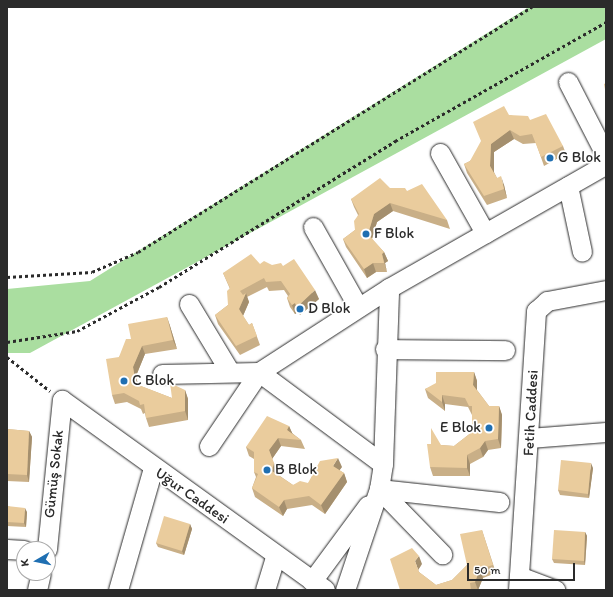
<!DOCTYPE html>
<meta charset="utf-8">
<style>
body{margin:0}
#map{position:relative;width:613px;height:597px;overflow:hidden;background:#fff;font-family:Itim,sans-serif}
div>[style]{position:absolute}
.green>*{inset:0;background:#aadea0}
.path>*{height:2.5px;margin-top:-1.25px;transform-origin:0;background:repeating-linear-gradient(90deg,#2b2b2b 0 3px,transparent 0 6px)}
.roads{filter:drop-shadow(0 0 1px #2b2b2b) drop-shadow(0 0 1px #2b2b2b)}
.minor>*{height:19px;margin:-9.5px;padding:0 9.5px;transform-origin:9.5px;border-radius:9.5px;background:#fff}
.wall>*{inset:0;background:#c9af87}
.shaded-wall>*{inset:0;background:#a48f6e}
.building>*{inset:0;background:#eacc9d}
.dots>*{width:11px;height:11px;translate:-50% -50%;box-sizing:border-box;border:2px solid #fff;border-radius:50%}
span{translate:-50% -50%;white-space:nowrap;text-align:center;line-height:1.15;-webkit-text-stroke:3.5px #fff;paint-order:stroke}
.poi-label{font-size:15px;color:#2b2b2b}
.left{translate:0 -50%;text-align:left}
.right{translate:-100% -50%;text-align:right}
.street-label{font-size:15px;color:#2b2b2b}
.frame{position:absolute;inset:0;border:8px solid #2b2b2b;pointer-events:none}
.north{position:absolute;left:16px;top:541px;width:40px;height:40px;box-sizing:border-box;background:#fff;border:1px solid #aaa;border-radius:50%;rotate:261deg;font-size:11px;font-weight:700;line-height:16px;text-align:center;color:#2b2b2b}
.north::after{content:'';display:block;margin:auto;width:14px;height:18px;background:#1f6fb2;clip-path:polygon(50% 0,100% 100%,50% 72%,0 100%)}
.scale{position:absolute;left:467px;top:563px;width:108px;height:18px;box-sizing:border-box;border:2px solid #2b2b2b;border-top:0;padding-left:5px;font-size:12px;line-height:14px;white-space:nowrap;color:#2b2b2b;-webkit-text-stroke:3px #fff;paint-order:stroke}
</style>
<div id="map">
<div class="green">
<div style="clip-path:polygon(529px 7px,606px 7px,606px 39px,30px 353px,7px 353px,7px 289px,90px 281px)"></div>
</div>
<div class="path">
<div style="left:7px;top:277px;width:85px;rotate:-3.4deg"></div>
<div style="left:92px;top:272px;width:50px;rotate:-23.5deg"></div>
<div style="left:138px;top:252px;width:464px;rotate:-31.9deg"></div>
<div style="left:7px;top:342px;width:71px;rotate:-8.9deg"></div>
<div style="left:77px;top:331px;width:93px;rotate:-28.2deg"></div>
<div style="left:159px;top:287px;width:278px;rotate:-31.7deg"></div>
<div style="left:395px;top:141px;width:242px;rotate:-29.4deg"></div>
<div style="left:7px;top:357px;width:55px;rotate:38.3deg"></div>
</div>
<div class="roads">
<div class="minor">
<div style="left:568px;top:82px;width:83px;rotate:62.8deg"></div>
<div style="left:440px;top:153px;width:92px;rotate:60.6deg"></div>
<div style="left:568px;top:186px;width:67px;rotate:78deg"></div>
<div style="left:313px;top:227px;width:92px;rotate:60.6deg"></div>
<div style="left:189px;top:304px;width:79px;rotate:58.9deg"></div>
<div style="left:385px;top:349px;width:120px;rotate:0.5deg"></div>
<div style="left:162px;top:374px;width:97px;rotate:-1.2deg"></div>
<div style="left:259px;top:372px;width:154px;rotate:36.6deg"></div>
<div style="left:62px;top:400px;width:324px;rotate:35.8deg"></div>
<div style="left:529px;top:438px;width:77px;rotate:-4.5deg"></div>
<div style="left:209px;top:446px;width:89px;rotate:-56deg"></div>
<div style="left:259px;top:372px;width:155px;rotate:-32.9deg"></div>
<div style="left:389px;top:288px;width:250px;rotate:-29.7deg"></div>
<div style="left:379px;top:489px;width:121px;rotate:6.2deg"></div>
<div style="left:379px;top:489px;width:91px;rotate:45.9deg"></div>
<div style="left:7px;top:549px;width:17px;rotate:3deg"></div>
<div style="left:47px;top:549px;width:150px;rotate:-84.3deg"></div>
<div style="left:519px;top:576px;width:39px;rotate:21deg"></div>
<div style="left:312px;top:581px;width:94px;rotate:-53.6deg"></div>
<div style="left:37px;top:590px;width:17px;rotate:-77deg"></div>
<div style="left:118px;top:590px;width:127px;rotate:-74deg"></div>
<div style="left:265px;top:590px;width:37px;rotate:-73deg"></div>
<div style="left:345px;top:590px;width:107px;rotate:-71.4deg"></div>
<div style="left:379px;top:489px;width:25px;rotate:-81deg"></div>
<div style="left:383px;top:464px;width:176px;rotate:-88deg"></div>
<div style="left:518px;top:590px;width:280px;rotate:-86.3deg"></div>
<div style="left:536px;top:311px;width:15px;rotate:-42deg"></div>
<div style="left:547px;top:301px;width:60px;rotate:-10.6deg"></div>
</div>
</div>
<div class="wall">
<div style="clip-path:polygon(509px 115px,530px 120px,563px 146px,566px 154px,544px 166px,536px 143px,523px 144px,514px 139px,494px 152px,494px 172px,497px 178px,504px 185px,507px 198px,487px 205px,467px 173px,464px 164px,470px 161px)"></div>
<div style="clip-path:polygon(390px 188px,407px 191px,447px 220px,450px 229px,393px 211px,377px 222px,372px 239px,384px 252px,388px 261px,385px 263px,387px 272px,376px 272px,367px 278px,346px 247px,343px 239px,355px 230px,358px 215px,354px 207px,351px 199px)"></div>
<div style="clip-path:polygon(260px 264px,283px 266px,319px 299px,300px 315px,298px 312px,295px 314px,290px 307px,287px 298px,288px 296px,284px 290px,269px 291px,267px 287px,247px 297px,249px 302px,243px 316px,249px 325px,252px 323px,260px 345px,240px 355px,218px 324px,215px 315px,228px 305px,230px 289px,223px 273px)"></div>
<div style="clip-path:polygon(167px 317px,170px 326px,177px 349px,145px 354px,136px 376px,138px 385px,172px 398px,185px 390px,188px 399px,188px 420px,149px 427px,146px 418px,145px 413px,143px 414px,141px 409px,127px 402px,115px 404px,112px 395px,119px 357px,131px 339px)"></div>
<div style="clip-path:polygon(474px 372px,477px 381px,477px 390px,489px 406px,499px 406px,502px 415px,501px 448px,488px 450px,483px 457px,470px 464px,470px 476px,433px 476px,430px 467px,441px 445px,454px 446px,472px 432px,472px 415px,468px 407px,445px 404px,445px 411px,428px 398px,425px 389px)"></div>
<div style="clip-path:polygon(289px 426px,292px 433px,301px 440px,305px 449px,281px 446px,272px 459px,277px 471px,277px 474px,293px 485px,308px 483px,342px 467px,339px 470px,344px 473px,347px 482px,325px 514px,312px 505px,287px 509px,283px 516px,255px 497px,252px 488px,256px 477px,254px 472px,254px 459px,249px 456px,246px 447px)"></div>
<div style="clip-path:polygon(7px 429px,29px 431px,32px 437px,29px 482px,7px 481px)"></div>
<div style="clip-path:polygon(593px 468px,589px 498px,560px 495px,558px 490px)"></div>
<div style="clip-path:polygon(7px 506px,27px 512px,26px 527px,7px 526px)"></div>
<div style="clip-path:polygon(190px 524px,192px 529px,184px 555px,158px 547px,156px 543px)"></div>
<div style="clip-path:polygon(482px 530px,496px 573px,483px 578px,478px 590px,400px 590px,422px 564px,418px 570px,419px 572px,436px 585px,452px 580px,467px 565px)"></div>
<div style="clip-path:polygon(585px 532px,587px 536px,585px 565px,554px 563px,552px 559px)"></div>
</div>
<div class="shaded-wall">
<div style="clip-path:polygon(510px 130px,514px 139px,494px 152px,494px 174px,490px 166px,491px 144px)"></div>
<div style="clip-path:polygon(501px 176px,504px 185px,507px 198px,504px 189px)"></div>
<div style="clip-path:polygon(390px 203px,393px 211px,377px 222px,371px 242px,368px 234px,374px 214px)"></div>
<div style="clip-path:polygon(384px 252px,388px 261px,385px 263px,387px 272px,382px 254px)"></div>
<div style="clip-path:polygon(373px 263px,376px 272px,367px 278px,364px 269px)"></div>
<div style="clip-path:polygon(315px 290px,319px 299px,300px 315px,297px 307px)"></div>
<div style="clip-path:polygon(246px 293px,249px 302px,242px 318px,239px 309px)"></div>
<div style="clip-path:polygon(295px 303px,298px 312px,295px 314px,292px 305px)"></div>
<div style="clip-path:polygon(167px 317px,170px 326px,177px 349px,173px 340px)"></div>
<div style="clip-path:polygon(142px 346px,145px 354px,136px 376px,140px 393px,136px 384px,133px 367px)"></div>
<div style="clip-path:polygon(474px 372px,477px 381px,477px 394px,473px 385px)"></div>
<div style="clip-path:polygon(185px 390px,188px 399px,188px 420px,185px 411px)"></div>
<div style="clip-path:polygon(442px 395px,445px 404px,445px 411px,442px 402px)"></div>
<div style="clip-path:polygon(499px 406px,502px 415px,501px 448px,498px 439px)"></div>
<div style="clip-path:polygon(289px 426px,293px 435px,287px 430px)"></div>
<div style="clip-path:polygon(29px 431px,32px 437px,29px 482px,27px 475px)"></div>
<div style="clip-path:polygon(278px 438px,281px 446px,272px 459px,269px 450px)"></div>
<div style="clip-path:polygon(485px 441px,488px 450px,483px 457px,480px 448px)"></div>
<div style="clip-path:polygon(467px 455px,470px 464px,470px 476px,467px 468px)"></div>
<div style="clip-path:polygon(338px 458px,342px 467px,336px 475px,333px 466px)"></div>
<div style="clip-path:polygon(274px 463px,277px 471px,276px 480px,272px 471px)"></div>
<div style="clip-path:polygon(591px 463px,593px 468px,589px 498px,588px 494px)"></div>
<div style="clip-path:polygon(344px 473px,347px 482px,325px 514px,321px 505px)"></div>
<div style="clip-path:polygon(284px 500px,287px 509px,283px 516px,279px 507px)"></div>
<div style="clip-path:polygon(25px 508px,27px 512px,26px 527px,24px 523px)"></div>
<div style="clip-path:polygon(190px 524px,192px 529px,184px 555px,182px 551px)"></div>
<div style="clip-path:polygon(585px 532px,587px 536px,585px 565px,584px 561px)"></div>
<div style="clip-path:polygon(419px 556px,422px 564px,418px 570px,422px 581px,415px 561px)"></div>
<div style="clip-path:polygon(480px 569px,483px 578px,478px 590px,475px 582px)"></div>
</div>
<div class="building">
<div style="clip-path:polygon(606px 83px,606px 95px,604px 84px)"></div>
<div style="clip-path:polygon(504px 106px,509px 115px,528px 116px,530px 120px,546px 114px,563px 146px,541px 157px,532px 134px,520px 136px,510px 130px,491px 144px,490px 166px,497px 178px,501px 176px,504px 189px,484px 196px,464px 164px,470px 161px,481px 141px,473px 122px)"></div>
<div style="clip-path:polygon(380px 178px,390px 188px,405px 188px,407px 191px,422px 184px,447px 220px,390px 203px,374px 214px,368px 234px,384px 252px,382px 254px,384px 263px,373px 263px,364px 269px,343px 239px,355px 230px,354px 221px,359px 214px,351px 199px)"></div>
<div style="clip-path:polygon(251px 254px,260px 264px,264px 261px,272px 265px,281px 263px,283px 266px,294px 259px,315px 290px,297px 307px,295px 303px,292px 305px,287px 298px,290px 294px,281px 281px,266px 282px,264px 278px,240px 291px,243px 295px,246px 293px,239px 309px,249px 325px,252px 323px,257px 336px,236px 346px,215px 315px,228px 305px,227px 291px,230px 288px,223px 273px)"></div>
<div style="clip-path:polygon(167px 317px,173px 340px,142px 346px,133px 367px,136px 384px,172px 398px,170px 383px,185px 390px,185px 411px,146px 418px,144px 404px,140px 405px,139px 401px,124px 393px,112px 395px,106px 359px,119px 357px,126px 339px,131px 339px,128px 324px)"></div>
<div style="clip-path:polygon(436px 372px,474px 372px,473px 385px,489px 406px,499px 406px,498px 439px,485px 441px,480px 448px,467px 455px,467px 468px,430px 467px,427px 444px,431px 444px,431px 428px,441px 445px,454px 446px,472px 432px,472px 406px,469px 406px,465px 398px,442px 395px,442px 402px,425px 389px,436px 383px)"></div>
<div style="clip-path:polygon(267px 416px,289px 426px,287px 430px,301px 440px,278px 438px,269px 450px,274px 463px,272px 471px,293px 485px,300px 481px,308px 483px,320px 461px,338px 458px,333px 466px,344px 473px,321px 505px,309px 496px,284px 500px,279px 507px,252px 488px,258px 474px,254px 472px,254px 452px,246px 447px)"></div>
<div style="clip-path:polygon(7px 429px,29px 431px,27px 475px,7px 474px)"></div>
<div style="clip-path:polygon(561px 460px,591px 463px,588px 494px,558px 490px)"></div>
<div style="clip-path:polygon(7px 506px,25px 508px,24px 523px,7px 522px)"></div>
<div style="clip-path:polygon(164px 516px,190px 524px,182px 551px,156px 543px)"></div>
<div style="clip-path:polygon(482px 530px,493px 565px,480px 569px,475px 582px,470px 583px,471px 590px,400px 590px,390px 559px,412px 548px,419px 556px,415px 561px,419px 572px,436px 585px,452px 580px,467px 565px,460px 534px)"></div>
<div style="clip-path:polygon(554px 530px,585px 532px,584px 561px,552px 559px)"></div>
</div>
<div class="dots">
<div style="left:550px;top:158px;background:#1f6fb2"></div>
<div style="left:366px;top:234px;background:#1f6fb2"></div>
<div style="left:300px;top:309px;background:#1f6fb2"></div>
<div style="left:124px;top:381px;background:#1f6fb2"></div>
<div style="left:489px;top:428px;background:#1f6fb2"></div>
<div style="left:267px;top:470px;background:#1f6fb2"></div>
</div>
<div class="poi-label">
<span class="left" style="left:558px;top:158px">G Blok</span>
<span class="left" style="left:374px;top:234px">F Blok</span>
<span class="left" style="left:308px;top:309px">D Blok</span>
<span class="left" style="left:132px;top:381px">C Blok</span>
<span class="right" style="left:481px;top:428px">E Blok</span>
<span class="left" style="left:275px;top:470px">B Blok</span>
</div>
<div class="street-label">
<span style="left:531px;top:413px;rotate:-87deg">Fetih Caddesi</span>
<span style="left:54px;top:474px;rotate:-84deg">Gümüş Sokak</span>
<span style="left:192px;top:496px;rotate:35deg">Uğur Caddesi</span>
</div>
<div class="frame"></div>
<div class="north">K</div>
<div class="scale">50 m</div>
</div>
